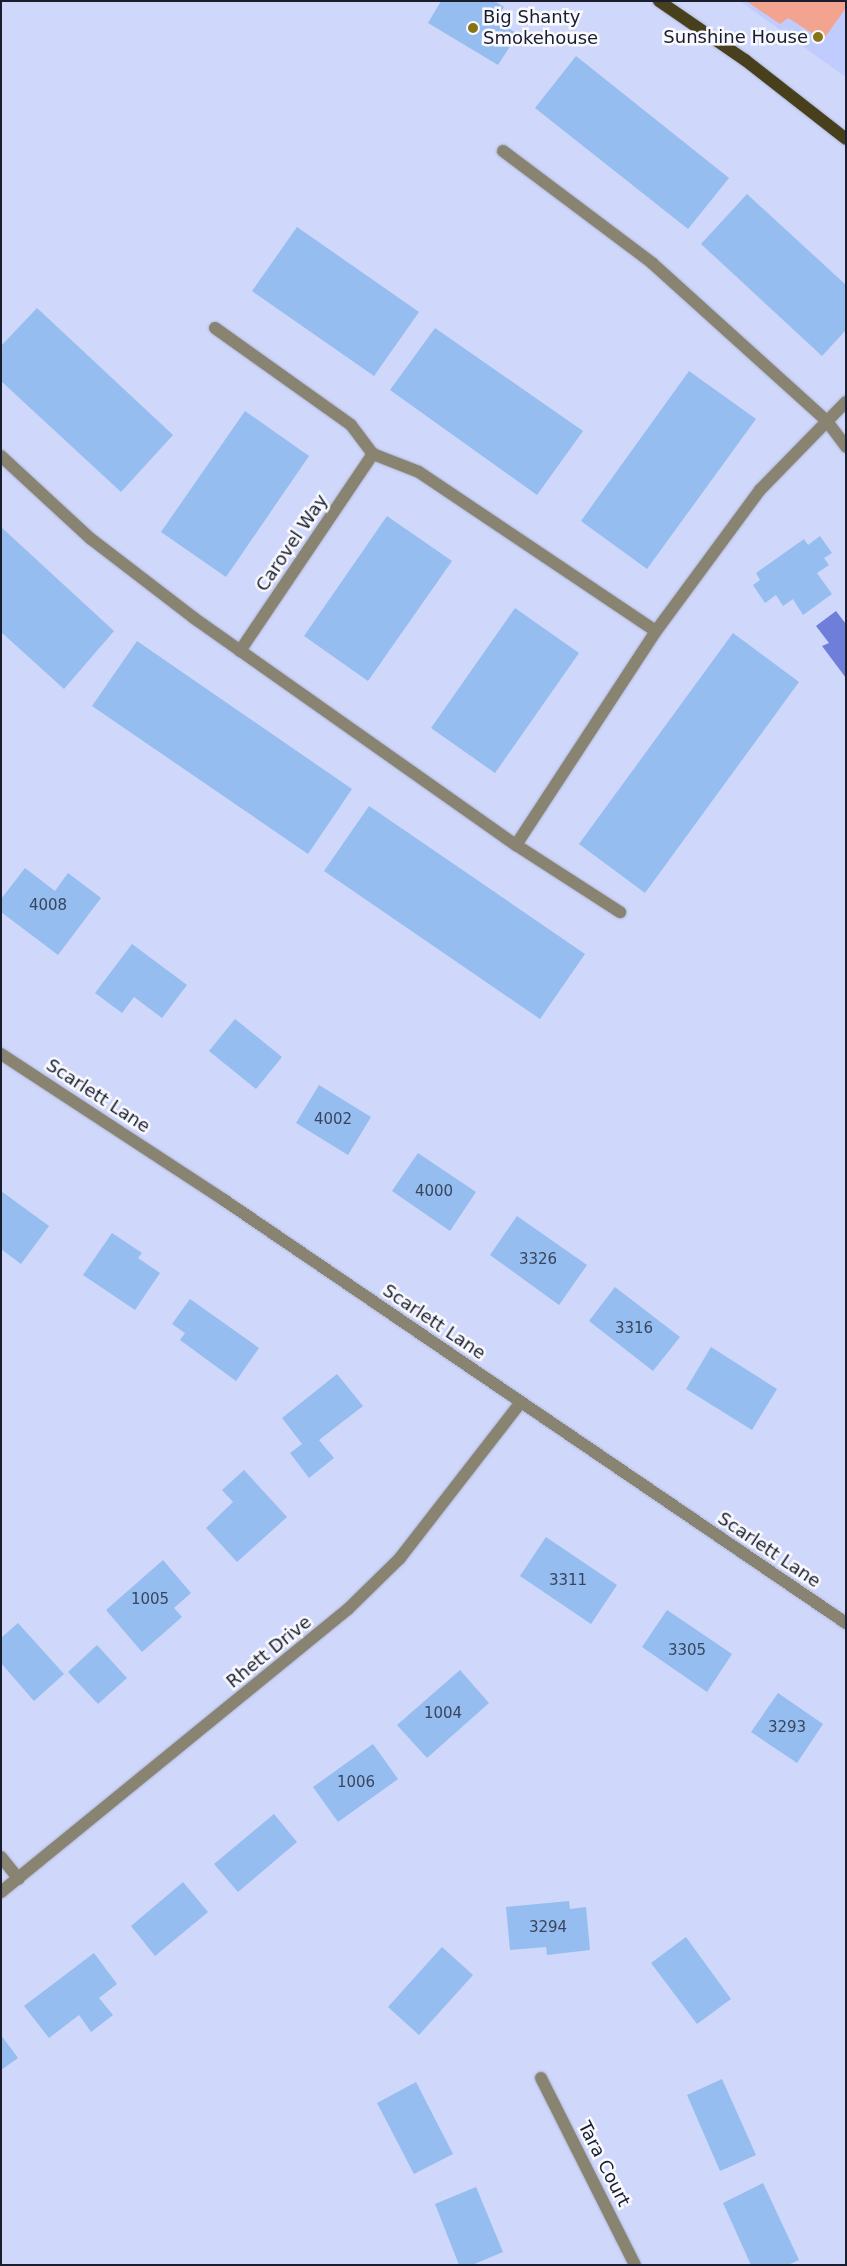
<!DOCTYPE html>
<style>
body{margin:0}
#map{position:relative;width:847px;height:2266px;overflow:hidden;background:#cfd7fb;font-family:"DejaVu Sans",sans-serif}
div>[style]{position:absolute}
.built>*{inset:0;background:#c0cbfe}
.green>*{inset:0;background:#f2a491}
.water>*{inset:0;background:#6f7ed9}
.building>*{inset:0;background:#95bdef}
.roads{filter:drop-shadow(0 0 1px #aeb6d6) drop-shadow(0 0 1px #aeb6d6)}
.minor>*{height:12px;margin:-6px;padding:0 6px;transform-origin:6px;border-radius:6px;background:#898471}
.major>*{height:12px;margin:-6px;padding:0 6px;transform-origin:6px;border-radius:6px;background:#483f1c}
.dots>*{width:14px;height:14px;translate:-50% -50%;box-sizing:border-box;border:2px solid #f9faff;border-radius:50%}
span{translate:-50% -50%;white-space:nowrap;text-align:center;line-height:1.15;-webkit-text-stroke:5px #f9faff;paint-order:stroke}
.number-label{font-size:15px;color:#39455e}
.number-label span{-webkit-text-stroke-width:0}
.poi-label{font-size:18px;color:#1a1d2d}
.left{translate:0 -50%;text-align:left}
.right{translate:-100% -50%;text-align:right}
.street-label{font-size:18px;color:#1a1d2d}
.frame{position:absolute;inset:0;border:2px solid #1a1d2d;pointer-events:none}
</style>
<div id="map">
<div class="built">
<div style="clip-path:polygon(740px 1px,846px 1px,846px 73px,844px 76px)"></div>
</div>
<div class="green">
<div style="clip-path:polygon(746px 1px,846px 1px,846px 8px,823px 40px,788px 18px,780px 24px)"></div>
</div>
<div class="water">
<div style="clip-path:polygon(836px 611px,846px 624px,846px 678px,822px 646px,829px 643px,816px 626px)"></div>
</div>
<div class="building">
<div style="clip-path:polygon(441px 1px,495px 1px,504px 7px,495px 20px,518px 34px,498px 65px,428px 23px)"></div>
<div style="clip-path:polygon(576px 56px,729px 178px,688px 229px,535px 108px)"></div>
<div style="clip-path:polygon(747px 194px,846px 285px,846px 330px,822px 356px,701px 244px)"></div>
<div style="clip-path:polygon(297px 227px,419px 312px,374px 376px,252px 291px)"></div>
<div style="clip-path:polygon(37px 308px,173px 435px,121px 492px,1px 381px,1px 346px)"></div>
<div style="clip-path:polygon(435px 328px,583px 431px,537px 495px,390px 390px)"></div>
<div style="clip-path:polygon(689px 371px,756px 419px,647px 569px,581px 521px)"></div>
<div style="clip-path:polygon(245px 411px,309px 456px,226px 577px,161px 532px)"></div>
<div style="clip-path:polygon(387px 516px,452px 561px,368px 681px,304px 636px)"></div>
<div style="clip-path:polygon(1px 527px,114px 631px,64px 689px,1px 632px)"></div>
<div style="clip-path:polygon(820px 536px,832px 553px,824px 558px,829px 565px,817px 573px,832px 594px,803px 615px,793px 599px,783px 606px,776px 595px,765px 603px,753px 585px,760px 580px,756px 573px,804px 539px,808px 545px)"></div>
<div style="clip-path:polygon(515px 608px,579px 653px,495px 773px,431px 728px)"></div>
<div style="clip-path:polygon(733px 633px,799px 682px,645px 893px,579px 844px)"></div>
<div style="clip-path:polygon(137px 641px,352px 789px,308px 854px,92px 706px)"></div>
<div style="clip-path:polygon(369px 806px,585px 954px,540px 1019px,324px 871px)"></div>
<div style="clip-path:polygon(25px 868px,55px 891px,68px 873px,101px 898px,58px 955px,1px 912px,1px 899px)"></div>
<div style="clip-path:polygon(132px 944px,187px 985px,162px 1018px,134px 997px,122px 1013px,95px 993px)"></div>
<div style="clip-path:polygon(235px 1019px,282px 1057px,256px 1089px,209px 1051px)"></div>
<div style="clip-path:polygon(319px 1085px,371px 1117px,348px 1155px,296px 1123px)"></div>
<div style="clip-path:polygon(418px 1153px,476px 1192px,450px 1231px,392px 1191px)"></div>
<div style="clip-path:polygon(1px 1191px,49px 1226px,21px 1264px,1px 1249px)"></div>
<div style="clip-path:polygon(517px 1216px,587px 1265px,559px 1305px,490px 1255px)"></div>
<div style="clip-path:polygon(112px 1233px,142px 1253px,138px 1258px,160px 1273px,135px 1310px,83px 1275px)"></div>
<div style="clip-path:polygon(615px 1287px,680px 1337px,653px 1371px,589px 1321px)"></div>
<div style="clip-path:polygon(190px 1299px,259px 1348px,236px 1381px,180px 1340px,185px 1333px,172px 1324px)"></div>
<div style="clip-path:polygon(711px 1347px,777px 1389px,752px 1430px,686px 1389px)"></div>
<div style="clip-path:polygon(337px 1374px,363px 1406px,319px 1440px,334px 1458px,309px 1478px,290px 1453px,302px 1444px,282px 1418px)"></div>
<div style="clip-path:polygon(244px 1470px,287px 1517px,237px 1562px,206px 1528px,233px 1502px,222px 1490px)"></div>
<div style="clip-path:polygon(546px 1537px,617px 1585px,591px 1624px,520px 1576px)"></div>
<div style="clip-path:polygon(163px 1560px,191px 1593px,174px 1608px,182px 1617px,142px 1652px,106px 1610px)"></div>
<div style="clip-path:polygon(667px 1610px,732px 1654px,707px 1692px,642px 1647px)"></div>
<div style="clip-path:polygon(18px 1623px,64px 1674px,34px 1701px,1px 1663px,1px 1638px)"></div>
<div style="clip-path:polygon(97px 1645px,127px 1678px,98px 1704px,68px 1672px)"></div>
<div style="clip-path:polygon(460px 1670px,489px 1703px,427px 1758px,397px 1725px)"></div>
<div style="clip-path:polygon(778px 1693px,823px 1724px,797px 1763px,751px 1732px)"></div>
<div style="clip-path:polygon(373px 1744px,398px 1779px,338px 1822px,313px 1787px)"></div>
<div style="clip-path:polygon(274px 1814px,297px 1842px,238px 1892px,214px 1864px)"></div>
<div style="clip-path:polygon(183px 1882px,208px 1912px,155px 1956px,131px 1926px)"></div>
<div style="clip-path:polygon(569px 1901px,570px 1909px,586px 1907px,590px 1950px,547px 1955px,546px 1947px,510px 1950px,506px 1907px)"></div>
<div style="clip-path:polygon(686px 1937px,731px 1999px,697px 2024px,651px 1963px)"></div>
<div style="clip-path:polygon(442px 1947px,473px 1975px,419px 2035px,388px 2007px)"></div>
<div style="clip-path:polygon(94px 1953px,117px 1984px,99px 1998px,113px 2015px,91px 2032px,79px 2015px,49px 2038px,24px 2006px)"></div>
<div style="clip-path:polygon(1px 2035px,18px 2058px,1px 2070px)"></div>
<div style="clip-path:polygon(722px 2079px,756px 2155px,720px 2171px,687px 2095px)"></div>
<div style="clip-path:polygon(416px 2082px,453px 2154px,414px 2174px,377px 2103px)"></div>
<div style="clip-path:polygon(763px 2183px,799px 2260px,788px 2265px,751px 2265px,723px 2203px)"></div>
<div style="clip-path:polygon(476px 2187px,503px 2252px,472px 2265px,459px 2265px,435px 2204px)"></div>
</div>
<div class="roads">
<div class="minor">
<div style="left:503px;top:151px;width:186px;rotate:36.9deg"></div>
<div style="left:652px;top:263px;width:234px;rotate:42.1deg"></div>
<div style="left:826px;top:420px;width:34px;rotate:53deg"></div>
<div style="left:215px;top:328px;width:167px;rotate:35.5deg"></div>
<div style="left:351px;top:425px;width:36px;rotate:53deg"></div>
<div style="left:373px;top:454px;width:49px;rotate:21.4deg"></div>
<div style="left:419px;top:472px;width:285px;rotate:33.9deg"></div>
<div style="left:1px;top:456px;width:122px;rotate:42.7deg"></div>
<div style="left:91px;top:539px;width:130px;rotate:37.5deg"></div>
<div style="left:194px;top:618px;width:394px;rotate:35.2deg"></div>
<div style="left:516px;top:845px;width:124px;rotate:32.8deg"></div>
<div style="left:240px;top:651px;width:238px;rotate:-56deg"></div>
<div style="left:516px;top:845px;width:256px;rotate:-56.8deg"></div>
<div style="left:656px;top:631px;width:175px;rotate:-53.6deg"></div>
<div style="left:760px;top:490px;width:123px;rotate:-45.7deg"></div>
<div style="left:1px;top:1054px;width:267px;rotate:33.2deg"></div>
<div style="left:224px;top:1200px;width:752px;rotate:34.22deg"></div>
<div style="left:1px;top:1857px;width:28px;rotate:51deg"></div>
<div style="left:1px;top:1892px;width:448px;rotate:-39.2deg"></div>
<div style="left:348px;top:1609px;width:73px;rotate:-44.4deg"></div>
<div style="left:400px;top:1558px;width:197px;rotate:-52.2deg"></div>
<div style="left:541px;top:2078px;width:209px;rotate:63.3deg"></div>
</div>
<div class="major">
<div style="left:659px;top:1px;width:104px;rotate:34.5deg"></div>
<div style="left:745px;top:60px;width:128px;rotate:38deg"></div>
</div>
</div>
<div class="dots">
<div style="left:473px;top:28px;background:#887315"></div>
<div style="left:818px;top:37px;background:#887315"></div>
</div>
<div class="number-label">
<span style="left:48px;top:906px">4008</span>
<span style="left:333px;top:1120px">4002</span>
<span style="left:434px;top:1192px">4000</span>
<span style="left:538px;top:1260px">3326</span>
<span style="left:634px;top:1329px">3316</span>
<span style="left:568px;top:1581px">3311</span>
<span style="left:150px;top:1600px">1005</span>
<span style="left:687px;top:1651px">3305</span>
<span style="left:443px;top:1714px">1004</span>
<span style="left:787px;top:1728px">3293</span>
<span style="left:356px;top:1783px">1006</span>
<span style="left:548px;top:1928px">3294</span>
</div>
<div class="poi-label">
<span class="left" style="left:483px;top:28px">Big Shanty<br>Smokehouse</span>
<span class="right" style="left:808px;top:37px">Sunshine House</span>
</div>
<div class="street-label">
<span style="left:292px;top:543px;rotate:-56deg">Carovel Way</span>
<span style="left:98px;top:1096px;rotate:33deg">Scarlett Lane</span>
<span style="left:434px;top:1322px;rotate:34deg">Scarlett Lane</span>
<span style="left:769px;top:1550px;rotate:34deg">Scarlett Lane</span>
<span style="left:269px;top:1652px;rotate:-39deg">Rhett Drive</span>
<span style="left:604px;top:2164px;rotate:63deg">Tara Court</span>
</div>
<div class="frame"></div>
</div>
